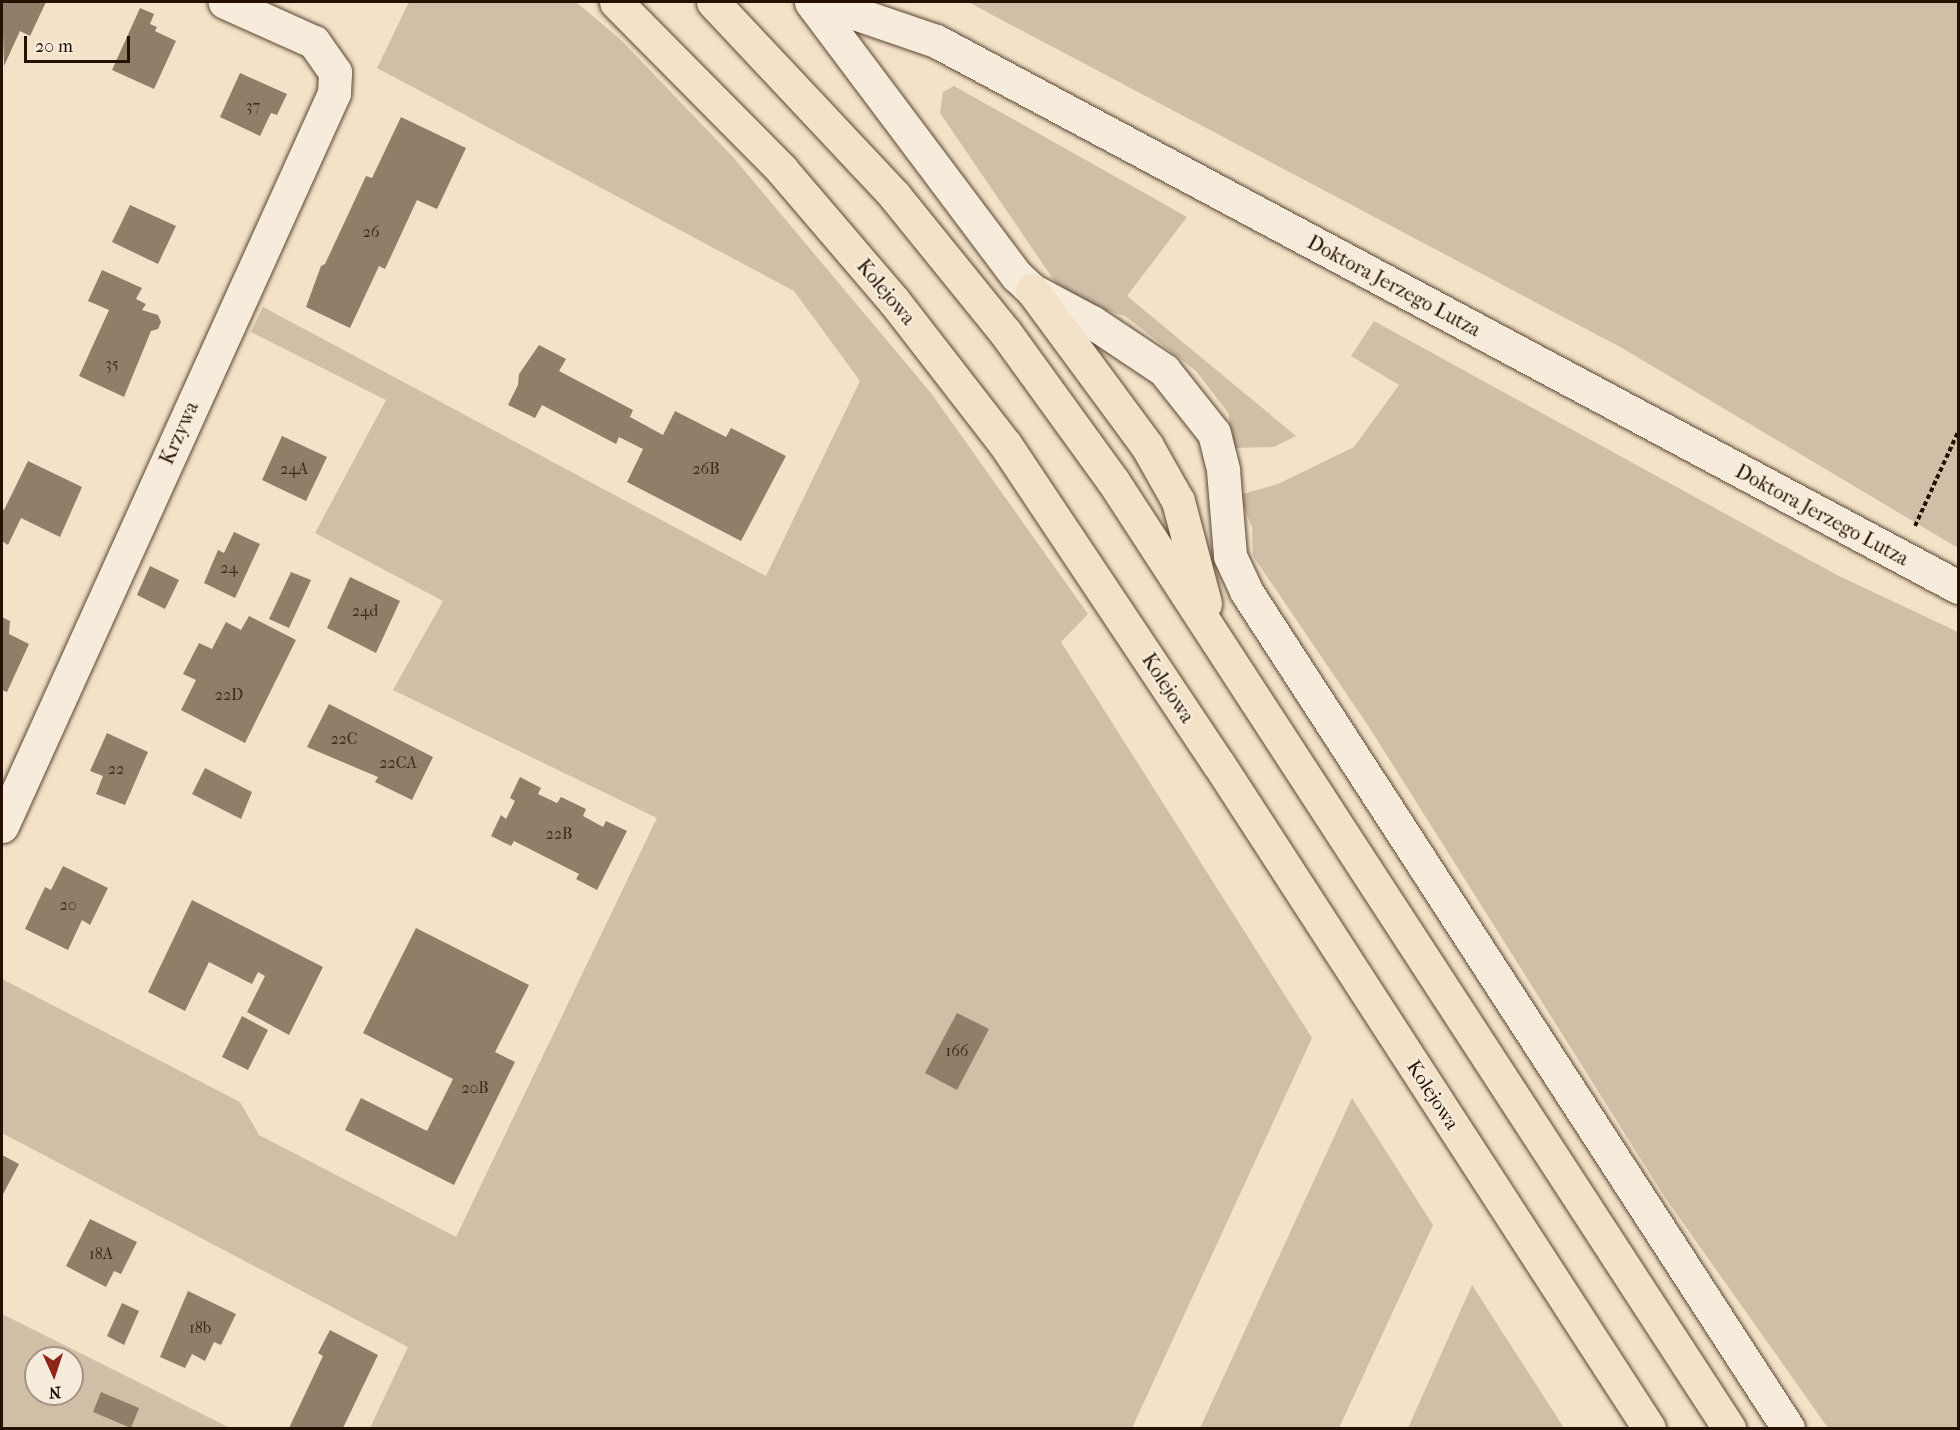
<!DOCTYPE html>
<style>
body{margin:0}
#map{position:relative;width:1960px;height:1430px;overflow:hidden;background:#f3e2c8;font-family:"IM FELL French Canon",serif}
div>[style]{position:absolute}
.green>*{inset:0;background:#d0bea6}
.building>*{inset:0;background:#917e68}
.path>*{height:4px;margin-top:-2px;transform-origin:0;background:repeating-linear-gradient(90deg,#261100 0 4.5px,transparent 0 7.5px)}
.roads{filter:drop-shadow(0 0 2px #594532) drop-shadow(0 0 2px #594532)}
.minor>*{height:33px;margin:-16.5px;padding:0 16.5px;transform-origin:16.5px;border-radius:16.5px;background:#f7ecdb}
.highway>*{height:33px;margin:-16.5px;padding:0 16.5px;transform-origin:16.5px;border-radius:16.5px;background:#f3e2c8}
span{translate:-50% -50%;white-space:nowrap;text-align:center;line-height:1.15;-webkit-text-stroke:5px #f7ecdb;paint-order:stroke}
.number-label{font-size:16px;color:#412c1a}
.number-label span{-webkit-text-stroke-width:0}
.street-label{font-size:20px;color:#261100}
.frame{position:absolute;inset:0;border:3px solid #261100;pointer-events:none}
.north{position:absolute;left:24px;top:1346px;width:60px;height:60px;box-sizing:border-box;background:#f7ecdb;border:2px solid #a39483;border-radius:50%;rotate:177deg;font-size:16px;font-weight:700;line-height:24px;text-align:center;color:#261100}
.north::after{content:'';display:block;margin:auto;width:21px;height:27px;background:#8f2418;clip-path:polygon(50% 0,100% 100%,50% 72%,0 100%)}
.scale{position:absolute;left:24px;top:36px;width:106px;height:27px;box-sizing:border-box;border:3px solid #261100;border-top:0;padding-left:8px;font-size:18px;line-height:21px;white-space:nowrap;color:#261100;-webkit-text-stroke:4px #f7ecdb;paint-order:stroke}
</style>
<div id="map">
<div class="green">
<div style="clip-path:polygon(409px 2px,576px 2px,621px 40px,733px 157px,931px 393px,1088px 614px,1061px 642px,1312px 1038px,1132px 1428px,370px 1428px,408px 1347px,2px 1133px,2px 979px,240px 1102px,259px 1135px,456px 1237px,657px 818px,393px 690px,443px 601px,315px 533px,386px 400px,251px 332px,263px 307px,766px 576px,860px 381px,794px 291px,377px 68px)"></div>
<div style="clip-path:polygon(968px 2px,1958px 2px,1958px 548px,1622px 348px)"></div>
<div style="clip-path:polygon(954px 86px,1187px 217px,1127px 296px,1296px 436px,1274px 447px,1230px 448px,1229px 414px,1196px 371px,1125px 316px,1066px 298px,940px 113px,943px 92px)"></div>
<div style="clip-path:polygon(1374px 321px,1837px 575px,1958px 632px,1958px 1428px,1828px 1428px,1664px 1196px,1369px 727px,1253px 556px,1252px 527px,1239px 495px,1278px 484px,1354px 447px,1399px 385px,1351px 356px)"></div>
<div style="clip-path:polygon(1352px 1098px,1433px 1225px,1339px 1428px,1200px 1428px)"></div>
<div style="clip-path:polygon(1472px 1285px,1564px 1428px,1408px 1428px)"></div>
<div style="clip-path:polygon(evenodd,2px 1314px,230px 1428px,2px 1428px,2px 1314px,36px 1358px,72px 1358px,72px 1394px,36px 1394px,36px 1358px)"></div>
</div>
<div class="building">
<div style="clip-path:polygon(2px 2px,46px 2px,30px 36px,20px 31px,4px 66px)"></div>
<div style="clip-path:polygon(140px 8px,154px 14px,150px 24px,157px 27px,155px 31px,176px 41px,154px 89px,112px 70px)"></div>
<div style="clip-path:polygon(240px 73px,287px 94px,277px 115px,271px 113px,260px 136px,220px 117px)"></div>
<div style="clip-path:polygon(401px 117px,466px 148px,437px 209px,417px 200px,385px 269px,379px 266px,350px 328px,306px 307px,321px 266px,325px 264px,366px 176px,372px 178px)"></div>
<div style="clip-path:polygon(130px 205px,176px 226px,158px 264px,112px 242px)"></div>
<div style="clip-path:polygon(102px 270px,142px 288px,136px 299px,146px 304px,142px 310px,158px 315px,161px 322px,158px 329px,151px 331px,124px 397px,79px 376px,109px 310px,88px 301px)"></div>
<div style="clip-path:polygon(539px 345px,566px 359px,559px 371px,633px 410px,630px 417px,663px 435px,675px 411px,726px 437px,731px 428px,786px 456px,741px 541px,627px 482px,643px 449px,619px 437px,616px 444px,542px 405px,535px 418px,508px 405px,518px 385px,519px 374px)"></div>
<div style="clip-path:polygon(282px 436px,327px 457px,306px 501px,262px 480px)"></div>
<div style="clip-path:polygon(28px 461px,82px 487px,60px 537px,21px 518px,8px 545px,2px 541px,2px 509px,4px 510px)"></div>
<div style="clip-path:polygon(234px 532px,260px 544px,235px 598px,204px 583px,218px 550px,224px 553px)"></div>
<div style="clip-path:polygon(150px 566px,179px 580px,165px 609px,137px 595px)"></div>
<div style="clip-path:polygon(291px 572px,311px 580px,289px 628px,269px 619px)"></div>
<div style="clip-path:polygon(350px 577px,400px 601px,376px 653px,327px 628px)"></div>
<div style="clip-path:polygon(249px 616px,296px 640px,245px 743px,181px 710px,196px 680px,183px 674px,199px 643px,212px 649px,226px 622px,241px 630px)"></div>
<div style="clip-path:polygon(2px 617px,10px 621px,9px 634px,29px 644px,7px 692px,2px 690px)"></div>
<div style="clip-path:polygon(329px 704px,433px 757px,412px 800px,375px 782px,378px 777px,307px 747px)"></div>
<div style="clip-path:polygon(107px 733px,148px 752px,125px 805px,96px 794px,103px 776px,90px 771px)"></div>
<div style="clip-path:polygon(205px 768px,252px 792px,241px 819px,192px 794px)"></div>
<div style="clip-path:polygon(520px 777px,541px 788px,538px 794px,557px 803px,561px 797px,586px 809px,583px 816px,603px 827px,606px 821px,627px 831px,597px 890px,576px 879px,579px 874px,514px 841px,511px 846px,491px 836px,501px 815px,506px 819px,515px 801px,510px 798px)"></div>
<div style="clip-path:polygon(63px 866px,108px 888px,90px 925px,82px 920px,68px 950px,25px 929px,45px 887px,51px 890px)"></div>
<div style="clip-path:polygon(192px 900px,323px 967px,289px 1035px,247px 1012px,265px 976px,258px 972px,252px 984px,209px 962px,185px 1011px,148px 992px)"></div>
<div style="clip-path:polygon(416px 928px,529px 985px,495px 1052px,515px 1062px,454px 1185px,345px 1130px,361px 1098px,427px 1131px,453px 1079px,363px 1033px)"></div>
<div style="clip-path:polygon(957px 1013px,989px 1029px,957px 1090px,925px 1073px)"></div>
<div style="clip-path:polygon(242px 1016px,268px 1030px,248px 1070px,222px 1057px)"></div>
<div style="clip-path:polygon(2px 1155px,19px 1164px,2px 1196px)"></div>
<div style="clip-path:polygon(90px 1219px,137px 1242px,121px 1274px,114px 1271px,106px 1287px,66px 1266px)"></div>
<div style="clip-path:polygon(188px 1291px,236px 1314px,221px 1345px,214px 1342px,205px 1361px,192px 1354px,185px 1368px,160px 1357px)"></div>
<div style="clip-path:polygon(122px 1303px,139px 1311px,124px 1345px,107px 1336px)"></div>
<div style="clip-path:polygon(330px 1330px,378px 1355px,343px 1428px,289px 1428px,323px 1356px,318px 1353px)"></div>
<div style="clip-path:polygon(101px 1392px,139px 1408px,131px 1428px,93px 1412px)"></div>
</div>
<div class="path">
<div style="left:1915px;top:526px;width:103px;rotate:-65.4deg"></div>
</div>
<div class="roads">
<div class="minor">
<div style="left:811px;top:2px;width:343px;rotate:53.1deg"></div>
<div style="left:1017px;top:276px;width:21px;rotate:43deg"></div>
<div style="left:1032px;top:290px;width:68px;rotate:28.1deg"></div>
<div style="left:1092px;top:322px;width:87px;rotate:33.7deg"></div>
<div style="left:1164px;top:370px;width:80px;rotate:51.6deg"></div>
<div style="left:1214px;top:433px;width:38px;rotate:76deg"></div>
<div style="left:1223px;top:470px;width:86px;rotate:85.3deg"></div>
<div style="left:1230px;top:556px;width:38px;rotate:65deg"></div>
<div style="left:1246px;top:591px;width:997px;rotate:57.07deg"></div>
<div style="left:822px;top:2px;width:120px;rotate:18.9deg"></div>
<div style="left:936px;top:41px;width:1159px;rotate:28.11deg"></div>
<div style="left:2px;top:826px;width:805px;rotate:-65.63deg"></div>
<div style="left:334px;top:93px;width:21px;rotate:-87deg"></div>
<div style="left:335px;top:72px;width:37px;rotate:-125deg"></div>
<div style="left:314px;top:42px;width:98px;rotate:-155.8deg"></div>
</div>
<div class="highway">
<div style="left:616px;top:2px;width:236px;rotate:45.3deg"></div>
<div style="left:782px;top:170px;width:172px;rotate:49.5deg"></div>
<div style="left:894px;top:301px;width:181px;rotate:52.2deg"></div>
<div style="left:1005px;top:444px;width:384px;rotate:56.3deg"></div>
<div style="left:1218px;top:763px;width:792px;rotate:57.05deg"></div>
<div style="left:713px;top:2px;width:265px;rotate:46.8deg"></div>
<div style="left:894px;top:195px;width:176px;rotate:51deg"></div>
<div style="left:1005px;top:332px;width:184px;rotate:54.1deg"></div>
<div style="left:1113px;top:481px;width:1130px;rotate:56.96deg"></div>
<div style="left:1032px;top:290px;width:194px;rotate:53.6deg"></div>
<div style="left:1147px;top:446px;width:63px;rotate:60.6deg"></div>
<div style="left:1178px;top:501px;width:106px;rotate:75.2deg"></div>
</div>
</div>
<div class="number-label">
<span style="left:253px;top:106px">37</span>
<span style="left:371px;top:232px">26</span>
<span style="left:112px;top:364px">35</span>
<span style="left:294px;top:469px">24A</span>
<span style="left:706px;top:469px">26B</span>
<span style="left:229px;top:568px">24</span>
<span style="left:365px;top:611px">24d</span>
<span style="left:229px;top:695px">22D</span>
<span style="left:344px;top:739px">22C</span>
<span style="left:398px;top:763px">22CA</span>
<span style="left:116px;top:769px">22</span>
<span style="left:559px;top:834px">22B</span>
<span style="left:68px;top:905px">20</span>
<span style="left:957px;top:1051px">166</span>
<span style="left:475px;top:1088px">20B</span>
<span style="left:101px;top:1254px">18A</span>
<span style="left:200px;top:1328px">18b</span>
</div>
<div class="street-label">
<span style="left:1394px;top:286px;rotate:28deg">Doktora Jerzego Lutza</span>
<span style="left:886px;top:292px;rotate:50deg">Kolejowa</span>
<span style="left:179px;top:433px;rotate:-66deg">Krzywa</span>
<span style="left:1822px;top:515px;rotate:28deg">Doktora Jerzego Lutza</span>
<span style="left:1168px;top:688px;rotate:57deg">Kolejowa</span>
<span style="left:1433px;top:1095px;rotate:57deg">Kolejowa</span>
</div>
<div class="frame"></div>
<div class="north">N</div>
<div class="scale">20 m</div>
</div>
